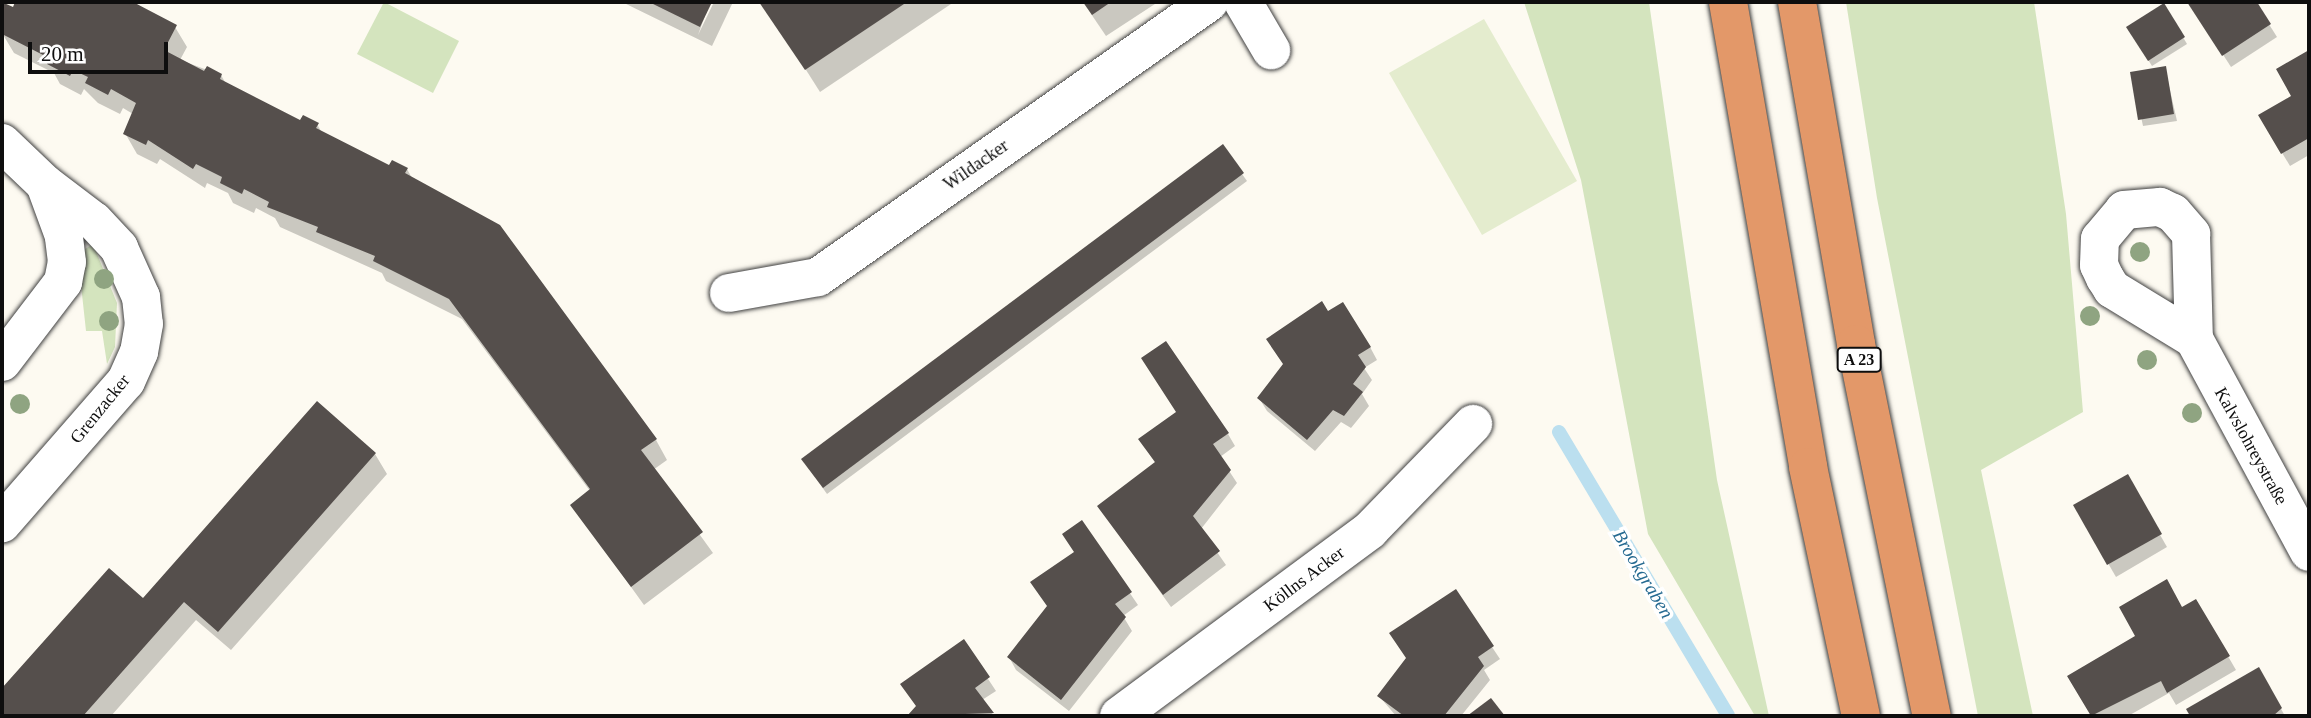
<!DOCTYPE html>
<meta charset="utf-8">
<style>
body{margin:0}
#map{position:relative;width:2311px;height:718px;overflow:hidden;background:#fdfaf1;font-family:Georgia,serif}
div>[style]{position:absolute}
.green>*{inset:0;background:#d4e4be}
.pitch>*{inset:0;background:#e4ecce}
.shadow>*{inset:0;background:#0003}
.stream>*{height:14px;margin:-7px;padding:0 7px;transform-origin:7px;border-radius:7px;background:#bbdfef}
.building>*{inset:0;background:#554f4c}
.roads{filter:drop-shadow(0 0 2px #414141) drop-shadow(0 0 2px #414141)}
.street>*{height:38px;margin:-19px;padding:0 19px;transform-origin:19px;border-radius:19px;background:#fff}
.highway>*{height:38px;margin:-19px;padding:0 19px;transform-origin:19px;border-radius:19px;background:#e39869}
.trees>*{width:20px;height:20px;margin:-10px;border-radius:50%;background:#8fa481}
span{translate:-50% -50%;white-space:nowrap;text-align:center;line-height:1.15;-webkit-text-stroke:7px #fff;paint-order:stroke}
.shield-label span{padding:2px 5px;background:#fff;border:2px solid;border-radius:5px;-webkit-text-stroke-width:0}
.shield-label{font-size:16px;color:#0e0e0e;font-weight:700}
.street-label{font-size:18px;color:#0e0e0e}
.water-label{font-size:19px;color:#266a91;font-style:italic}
.frame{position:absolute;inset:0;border:4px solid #0e0e0e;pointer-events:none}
.scale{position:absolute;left:28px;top:42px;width:140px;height:32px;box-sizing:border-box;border:4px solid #0e0e0e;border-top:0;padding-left:9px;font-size:21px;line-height:24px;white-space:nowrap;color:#0e0e0e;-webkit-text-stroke:5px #fff;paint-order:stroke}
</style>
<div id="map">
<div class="green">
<div style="clip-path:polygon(384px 2px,459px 41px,433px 93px,357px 54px)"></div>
<div style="clip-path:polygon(1524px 2px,1649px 2px,1717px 480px,1769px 716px,1755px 716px,1648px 534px,1581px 180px)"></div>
<div style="clip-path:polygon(1846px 2px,2034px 2px,2066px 214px,2083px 412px,1981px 470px,2033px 716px,1978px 716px,1877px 198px)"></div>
<div style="clip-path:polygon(93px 244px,117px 303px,115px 347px,107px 364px,102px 331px,86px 331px,81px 285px,82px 251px)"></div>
</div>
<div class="pitch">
<div style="clip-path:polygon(1484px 19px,1577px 181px,1482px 235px,1389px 73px)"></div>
</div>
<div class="shadow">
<div style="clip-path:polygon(17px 2px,133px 2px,175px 27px,187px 47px,180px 60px,221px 75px,226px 84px,301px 122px,317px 124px,322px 133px,390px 168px,407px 169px,413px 180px,499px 227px,656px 440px,667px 460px,653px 470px,713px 553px,644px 605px,572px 505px,590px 491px,462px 319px,386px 281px,382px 273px,280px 227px,275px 218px,256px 208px,254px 213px,233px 203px,228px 193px,207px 183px,205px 188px,160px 159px,157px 164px,137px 154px,125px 133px,133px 114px,123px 108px,120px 114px,98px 103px,84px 89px,81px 95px,60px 84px,54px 73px,14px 53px,2px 33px,2px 11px,5px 5px,13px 10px)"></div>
<div style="clip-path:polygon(622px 2px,710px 2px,698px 35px,714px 2px,733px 2px,712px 46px)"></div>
<div style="clip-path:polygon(763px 2px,954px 2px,820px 92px)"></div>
<div style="clip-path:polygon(1083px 2px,1158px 2px,1106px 36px)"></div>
<div style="clip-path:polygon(2189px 2px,2255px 2px,2277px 37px,2231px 67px)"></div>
<div style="clip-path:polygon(2164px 5px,2187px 44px,2152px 66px,2128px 28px)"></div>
<div style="clip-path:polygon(2309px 52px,2309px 155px,2290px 166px,2260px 116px,2293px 96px,2278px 70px)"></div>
<div style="clip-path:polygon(2165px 68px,2177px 121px,2143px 126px,2132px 74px)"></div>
<div style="clip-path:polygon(1222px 146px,1247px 181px,827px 494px,807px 466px)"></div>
<div style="clip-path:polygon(1327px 313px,1370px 347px,1377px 360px,1364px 368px,1372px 380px,1362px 394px,1369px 406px,1351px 428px,1341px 422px,1315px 451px,1267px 411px,1259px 398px)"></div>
<div style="clip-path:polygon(1228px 434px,1235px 446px,1220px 457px,1237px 483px,1201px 529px,1226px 565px,1171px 607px,1099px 507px,1156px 464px,1148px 452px)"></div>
<div style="clip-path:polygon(375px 454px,387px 474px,231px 650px,196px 620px,111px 716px,2px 716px,2px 691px,109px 570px,143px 600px)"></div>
<div style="clip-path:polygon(2127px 477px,2167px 547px,2116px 577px,2075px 506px)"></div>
<div style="clip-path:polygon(1081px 522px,1138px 605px,1123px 616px,1132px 631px,1069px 711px,1016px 670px,1009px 657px,1049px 607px,1075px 553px)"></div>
<div style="clip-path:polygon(2196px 601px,2236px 670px,2176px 705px,2169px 693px,2128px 716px,2093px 716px,2069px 676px)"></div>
<div style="clip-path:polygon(963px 641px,996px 691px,982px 700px,994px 716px,909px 716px,917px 707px,902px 685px)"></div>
<div style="clip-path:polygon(1492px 647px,1500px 659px,1484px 670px,1490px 680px,1461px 716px,1396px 716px,1379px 696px)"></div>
<div style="clip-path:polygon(2259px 670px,2285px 716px,2192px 716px,2188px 710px)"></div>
</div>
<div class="stream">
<div style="left:1559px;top:432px;width:330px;rotate:59.2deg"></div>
</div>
<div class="building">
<div style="clip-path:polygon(15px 2px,133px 2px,177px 25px,164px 50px,204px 71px,207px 66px,222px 74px,220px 79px,300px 120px,303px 115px,319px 123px,316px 128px,389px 165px,392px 160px,408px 168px,405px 173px,500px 225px,657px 439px,641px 450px,703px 532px,631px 587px,570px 505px,590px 489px,449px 299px,373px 261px,375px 256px,316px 232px,318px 227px,267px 207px,269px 202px,244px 189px,242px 194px,220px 183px,222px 177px,196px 164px,193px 169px,148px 140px,146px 145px,123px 134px,136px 103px,111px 89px,108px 95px,85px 83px,88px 77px,73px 70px,70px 76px,47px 64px,49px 58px,2px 34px,2px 7px,4px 3px,13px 7px)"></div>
<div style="clip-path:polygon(649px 2px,712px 2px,700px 27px)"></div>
<div style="clip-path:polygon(759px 2px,907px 2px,805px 70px)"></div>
<div style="clip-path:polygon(1083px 2px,1111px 2px,1092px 15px)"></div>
<div style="clip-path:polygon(2187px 2px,2257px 2px,2271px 24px,2222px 56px)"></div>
<div style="clip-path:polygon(2164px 3px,2185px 37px,2148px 61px,2126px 27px)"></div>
<div style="clip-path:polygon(2309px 50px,2309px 138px,2281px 154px,2258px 115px,2291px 96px,2276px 69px)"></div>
<div style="clip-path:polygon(2166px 66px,2174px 114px,2138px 120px,2130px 72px)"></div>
<div style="clip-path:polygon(1223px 144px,1244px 173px,823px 488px,801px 459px)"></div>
<div style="clip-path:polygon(1322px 301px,1328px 311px,1343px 302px,1371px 347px,1358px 355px,1366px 367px,1353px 384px,1363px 392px,1344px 416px,1333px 410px,1307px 440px,1257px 398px,1283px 364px,1266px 339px)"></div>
<div style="clip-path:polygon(1166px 341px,1229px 433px,1213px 444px,1231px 470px,1193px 516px,1220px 551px,1163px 595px,1097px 506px,1155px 462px,1138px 439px,1176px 412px,1141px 358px)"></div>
<div style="clip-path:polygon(317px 401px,376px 453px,218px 632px,184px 602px,83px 716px,2px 716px,2px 688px,109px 568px,143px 598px)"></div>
<div style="clip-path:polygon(2128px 474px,2162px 534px,2107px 565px,2073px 505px)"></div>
<div style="clip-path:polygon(1082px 520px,1132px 592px,1115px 604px,1126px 617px,1061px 700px,1007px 657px,1047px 606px,1030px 582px,1074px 552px,1062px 534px)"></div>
<div style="clip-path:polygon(2167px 579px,2182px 607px,2196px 599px,2230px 656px,2167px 693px,2161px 681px,2091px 716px,2067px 676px,2135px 636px,2119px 607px)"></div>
<div style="clip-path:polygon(1456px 589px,1494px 646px,1478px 657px,1484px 666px,1444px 716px,1404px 716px,1377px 696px,1406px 658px,1389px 633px)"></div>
<div style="clip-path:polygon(964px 639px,990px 677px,975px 688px,994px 713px,907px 716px,916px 706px,900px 684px)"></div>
<div style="clip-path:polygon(2259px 667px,2282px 708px,2273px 716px,2190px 716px,2186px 709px)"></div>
<div style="clip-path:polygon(1491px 698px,1505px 716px,1467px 716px)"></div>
</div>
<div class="roads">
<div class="street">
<div style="left:1243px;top:2px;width:56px;rotate:59.7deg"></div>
<div style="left:2px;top:143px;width:59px;rotate:43.6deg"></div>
<div style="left:45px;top:184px;width:61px;rotate:37.1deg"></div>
<div style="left:94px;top:221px;width:37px;rotate:47deg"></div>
<div style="left:119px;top:248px;width:54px;rotate:65.8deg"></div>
<div style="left:141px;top:297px;width:27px;rotate:84deg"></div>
<div style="left:144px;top:324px;width:28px;rotate:100deg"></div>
<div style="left:139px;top:352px;width:32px;rotate:114deg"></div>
<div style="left:126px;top:381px;width:189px;rotate:131.1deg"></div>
<div style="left:729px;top:293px;width:90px;rotate:-10.2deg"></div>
<div style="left:818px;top:277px;width:478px;rotate:-35.1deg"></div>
<div style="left:2194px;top:339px;width:96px;rotate:-148.6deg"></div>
<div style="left:2112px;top:289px;width:13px;rotate:-122deg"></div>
<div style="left:2105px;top:278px;width:14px;rotate:-115deg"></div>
<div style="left:2099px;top:265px;width:26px;rotate:-88deg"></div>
<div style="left:2100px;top:239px;width:38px;rotate:-50deg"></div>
<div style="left:2124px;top:210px;width:36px;rotate:-5deg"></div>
<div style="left:2160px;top:207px;width:14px;rotate:25deg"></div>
<div style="left:2173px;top:213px;width:28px;rotate:49deg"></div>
<div style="left:2191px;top:234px;width:105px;rotate:88.4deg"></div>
<div style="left:2194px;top:339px;width:242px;rotate:61.6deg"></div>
<div style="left:2px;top:362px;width:101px;rotate:-52.7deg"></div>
<div style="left:63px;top:282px;width:20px;rotate:-79deg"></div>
<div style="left:67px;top:262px;width:26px;rotate:-97deg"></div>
<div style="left:64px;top:236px;width:55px;rotate:-110.1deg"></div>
<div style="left:1119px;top:716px;width:312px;rotate:-36.5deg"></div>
<div style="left:1370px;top:530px;width:148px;rotate:-45.8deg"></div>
</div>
<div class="highway">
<div style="left:1728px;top:2px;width:472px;rotate:80.2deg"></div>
<div style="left:1808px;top:467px;width:255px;rotate:78deg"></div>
<div style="left:1797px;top:2px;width:347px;rotate:80.2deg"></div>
<div style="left:1856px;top:344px;width:380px;rotate:78.5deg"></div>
</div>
</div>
<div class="trees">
<div style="left:2140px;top:252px"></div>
<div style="left:104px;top:279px"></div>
<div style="left:2090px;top:316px"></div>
<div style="left:109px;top:321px"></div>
<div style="left:2147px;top:360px"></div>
<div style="left:20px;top:404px"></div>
<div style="left:2192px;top:413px"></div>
</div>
<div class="shield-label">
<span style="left:1859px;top:360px">A 23</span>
</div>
<div class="street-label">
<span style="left:976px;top:165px;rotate:-35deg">Wildacker</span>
<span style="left:100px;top:409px;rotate:-51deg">Grenzacker</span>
<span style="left:2251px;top:446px;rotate:61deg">Kalvslohreystraße</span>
<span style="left:1304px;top:579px;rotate:-37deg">Köllns Acker</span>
</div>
<div class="water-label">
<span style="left:1643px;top:574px;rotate:59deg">Brookgraben</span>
</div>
<div class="frame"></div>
<div class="scale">20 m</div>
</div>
